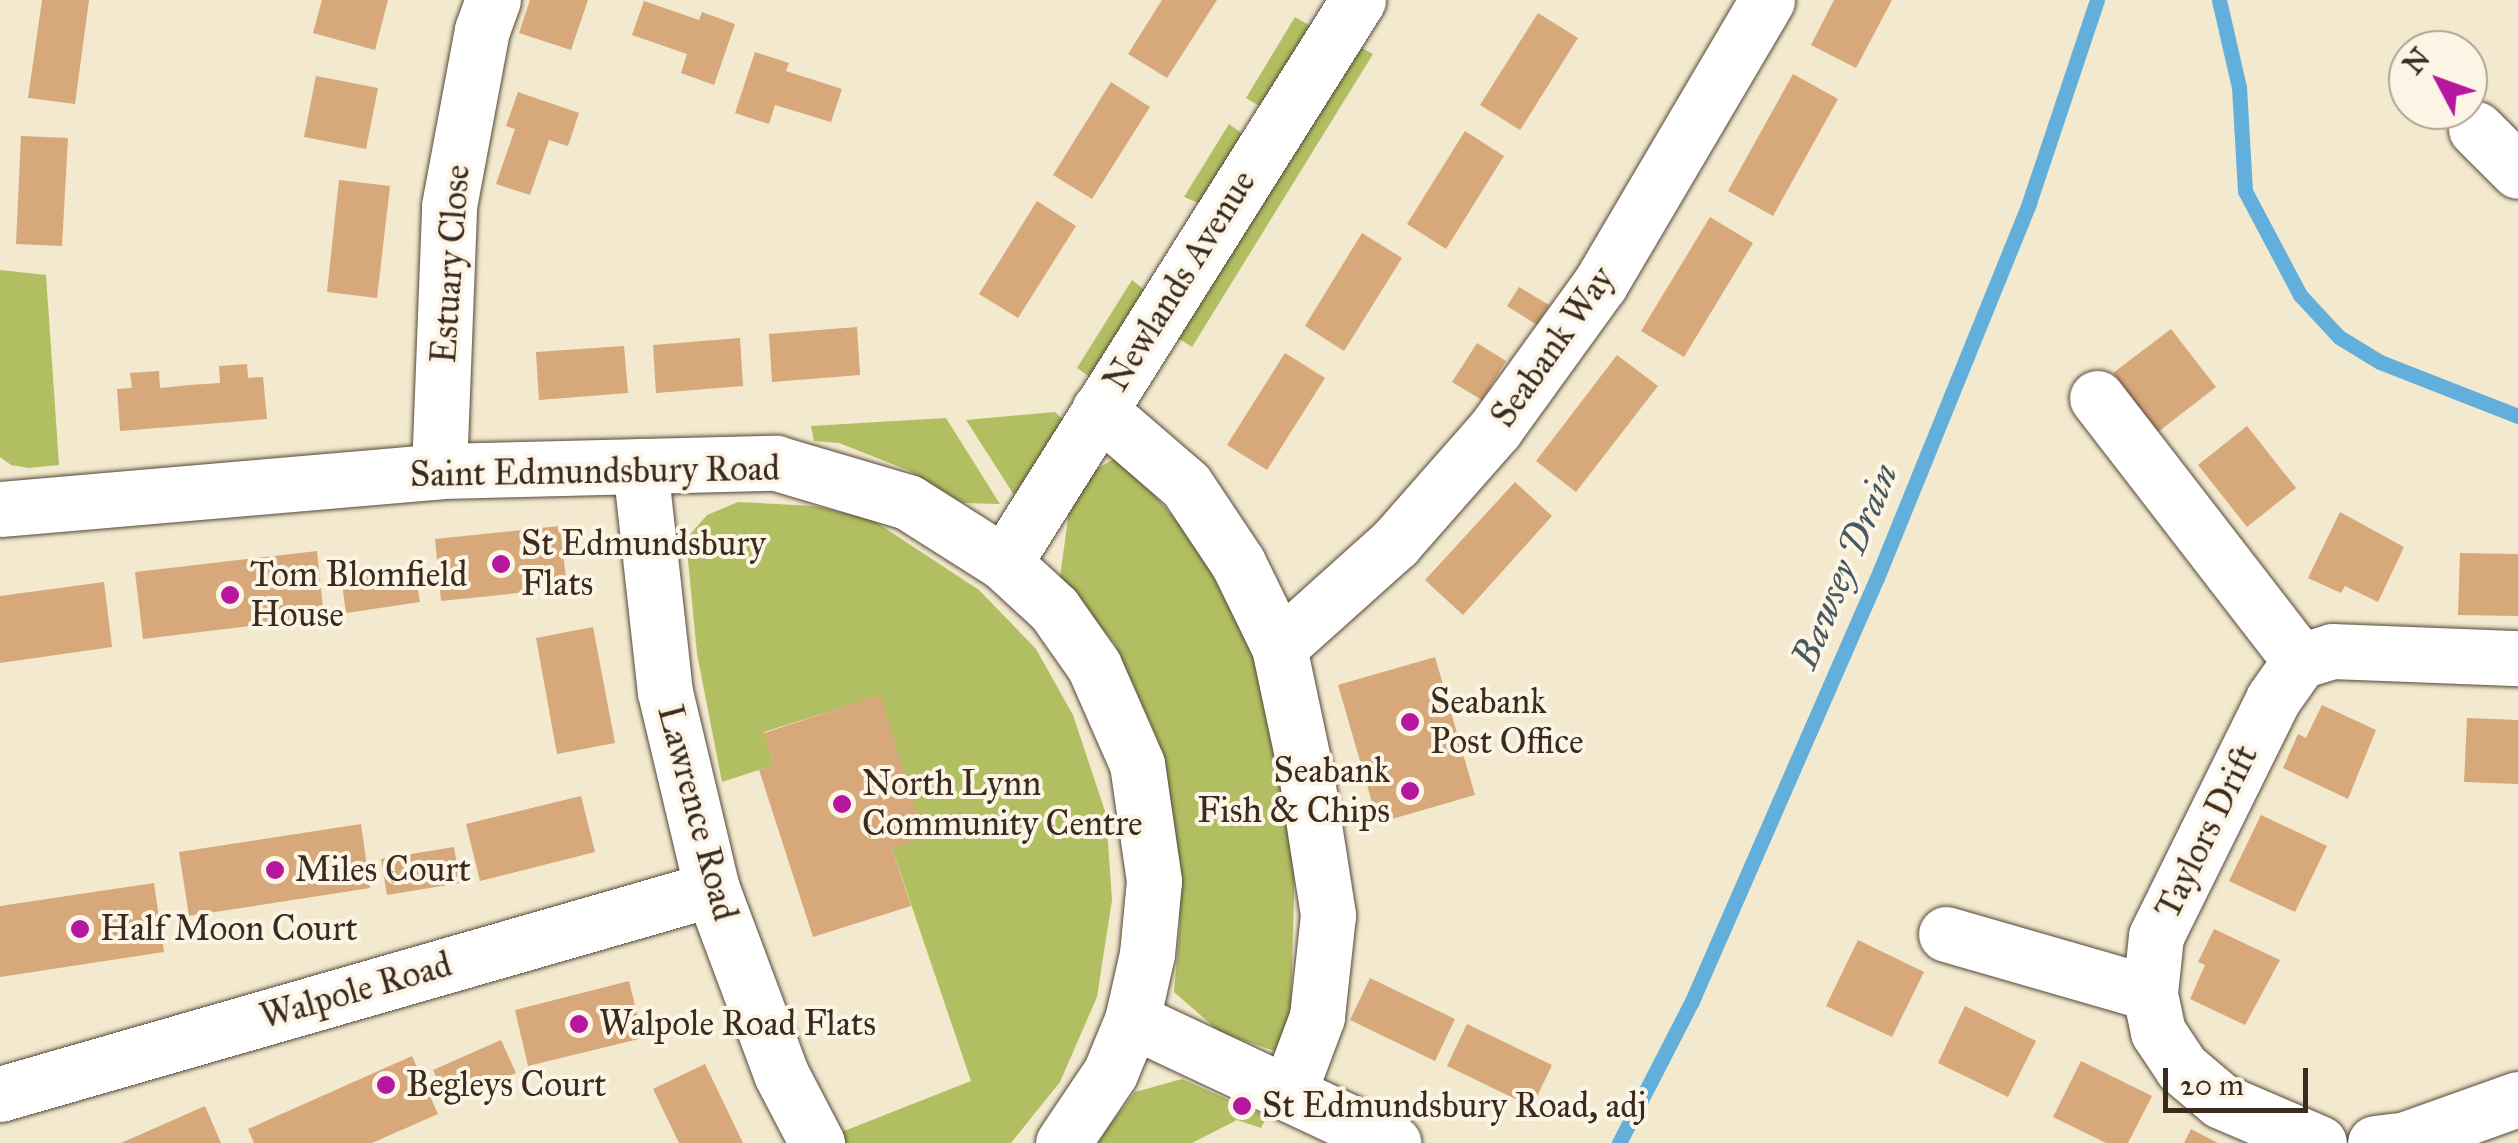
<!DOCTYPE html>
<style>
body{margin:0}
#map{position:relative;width:2518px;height:1143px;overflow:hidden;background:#f2e9ce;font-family:"IM FELL Great Primer",serif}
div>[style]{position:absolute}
.green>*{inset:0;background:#b1bf62}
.stream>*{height:15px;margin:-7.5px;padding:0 7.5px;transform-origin:7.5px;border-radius:7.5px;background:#63afdc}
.building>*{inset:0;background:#d7a879}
.roads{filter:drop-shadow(0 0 2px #564738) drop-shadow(0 0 2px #564738)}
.minor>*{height:55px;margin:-27.5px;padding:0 27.5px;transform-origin:27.5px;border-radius:27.5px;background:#fff}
.dots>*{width:28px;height:28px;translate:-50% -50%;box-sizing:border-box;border:5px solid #fcf5e5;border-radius:50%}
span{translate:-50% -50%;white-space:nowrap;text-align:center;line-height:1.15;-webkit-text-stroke:8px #fcf5e5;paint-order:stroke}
.street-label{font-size:35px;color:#3b2a1e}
.poi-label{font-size:35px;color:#3b2a1e}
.left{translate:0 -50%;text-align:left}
.right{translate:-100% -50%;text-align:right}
.water-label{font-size:38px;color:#495960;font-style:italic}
.north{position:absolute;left:2388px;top:30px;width:100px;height:100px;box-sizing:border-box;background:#fcf5e5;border:2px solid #afa495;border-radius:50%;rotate:311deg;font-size:28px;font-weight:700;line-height:40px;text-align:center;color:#3b2a1e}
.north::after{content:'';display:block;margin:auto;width:35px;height:45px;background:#b5179e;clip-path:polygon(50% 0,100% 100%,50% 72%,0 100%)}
.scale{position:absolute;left:2163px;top:1068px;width:145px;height:45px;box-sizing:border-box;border:5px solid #3b2a1e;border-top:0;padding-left:12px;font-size:30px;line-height:35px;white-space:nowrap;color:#3b2a1e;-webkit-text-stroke:8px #fcf5e5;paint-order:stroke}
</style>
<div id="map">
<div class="green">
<div style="clip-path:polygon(1295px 17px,1312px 27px,1261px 107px,1246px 98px)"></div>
<div style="clip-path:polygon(1356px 45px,1373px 54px,1192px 347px,1178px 338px)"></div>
<div style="clip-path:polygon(1229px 124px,1244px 135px,1201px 204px,1184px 197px)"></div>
<div style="clip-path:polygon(0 270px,46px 275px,59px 465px,29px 468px,11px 465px,0 457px)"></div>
<div style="clip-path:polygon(1132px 280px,1147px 292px,1093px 379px,1077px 368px)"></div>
<div style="clip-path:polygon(1055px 412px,1063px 420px,1014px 495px,966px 420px)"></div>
<div style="clip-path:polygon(946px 418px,1000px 504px,963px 503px,910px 471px,839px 443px,814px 441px,811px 426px)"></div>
<div style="clip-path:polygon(1120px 455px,1198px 546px,1259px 667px,1295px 857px,1291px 1007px,1278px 1052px,1221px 1033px,1174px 992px,1180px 924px,1177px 848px,1159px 743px,1115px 644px,1060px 577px,1070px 504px,1089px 474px)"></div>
<div style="clip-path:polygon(738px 502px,814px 506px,871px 519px,979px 590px,1036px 649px,1073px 715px,1106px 814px,1112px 900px,1097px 997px,1060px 1082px,1011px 1143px,845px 1143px,839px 1133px,971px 1081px,892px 848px,879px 696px,764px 732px,774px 765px,722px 782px,697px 654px,686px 539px,707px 515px)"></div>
<div style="clip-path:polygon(1182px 1079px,1267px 1117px,1261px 1128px,1237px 1120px,1192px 1143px,1096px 1143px,1135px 1092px)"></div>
</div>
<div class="stream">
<div style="left:2219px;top:0;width:89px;rotate:77.1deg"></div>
<div style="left:2239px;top:87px;width:104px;rotate:86.7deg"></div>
<div style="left:2245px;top:191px;width:118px;rotate:62.1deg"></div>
<div style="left:2300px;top:295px;width:57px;rotate:47.1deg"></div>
<div style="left:2339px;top:337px;width:48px;rotate:31.4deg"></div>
<div style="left:2380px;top:362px;width:148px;rotate:21.4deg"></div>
<div style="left:1619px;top:1143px;width:160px;rotate:-62.8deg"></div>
<div style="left:1692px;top:1001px;width:462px;rotate:-66.4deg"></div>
<div style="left:1877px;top:578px;width:405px;rotate:-67.9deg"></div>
<div style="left:2029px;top:203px;width:214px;rotate:-71.5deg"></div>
</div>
<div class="building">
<div style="clip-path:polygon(42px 0,89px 0,75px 104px,28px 98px)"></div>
<div style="clip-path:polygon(322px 0,388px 0,375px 50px,313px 33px)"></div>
<div style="clip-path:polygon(530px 0,588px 0,571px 50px,519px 33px)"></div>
<div style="clip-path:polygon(1162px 0,1217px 0,1167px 78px,1128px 54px)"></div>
<div style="clip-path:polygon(1834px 0,1892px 0,1856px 68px,1811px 45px)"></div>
<div style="clip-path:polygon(644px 1px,699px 20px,702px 12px,735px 24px,714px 85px,681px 73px,687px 54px,632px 35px)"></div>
<div style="clip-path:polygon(1538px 13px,1578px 38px,1520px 130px,1480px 105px)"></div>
<div style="clip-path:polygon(755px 52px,789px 63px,786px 71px,842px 89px,831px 122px,775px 105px,769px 124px,735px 113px)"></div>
<div style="clip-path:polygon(1793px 74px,1838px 99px,1773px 216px,1728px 191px)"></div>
<div style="clip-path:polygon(316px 76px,378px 88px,366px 149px,304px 137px)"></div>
<div style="clip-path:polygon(1111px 82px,1150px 107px,1092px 199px,1053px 175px)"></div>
<div style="clip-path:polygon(518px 92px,579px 113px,568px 146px,549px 140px,530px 195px,496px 184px,515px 129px,506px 126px)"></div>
<div style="clip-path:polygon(1465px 131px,1504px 156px,1446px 249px,1407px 224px)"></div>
<div style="clip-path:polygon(21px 136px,68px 138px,62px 246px,16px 244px)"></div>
<div style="clip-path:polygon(339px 180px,390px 186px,377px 298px,327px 292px)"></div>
<div style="clip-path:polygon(1037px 201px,1076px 226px,1018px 318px,979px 294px)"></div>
<div style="clip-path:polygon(1710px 217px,1753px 243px,1684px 357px,1641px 331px)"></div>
<div style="clip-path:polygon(1362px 233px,1402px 258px,1344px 351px,1305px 326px)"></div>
<div style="clip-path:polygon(1519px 287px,1549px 305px,1537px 325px,1507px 306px)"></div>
<div style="clip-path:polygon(857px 327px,860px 375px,772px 382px,769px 334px)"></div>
<div style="clip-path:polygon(2171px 329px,2216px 387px,2158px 432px,2113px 373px)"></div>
<div style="clip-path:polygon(740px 338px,743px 386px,656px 393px,653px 345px)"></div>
<div style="clip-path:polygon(1477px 343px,1506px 361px,1482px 400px,1452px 382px)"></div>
<div style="clip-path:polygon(624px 346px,628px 393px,539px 400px,536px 352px)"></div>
<div style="clip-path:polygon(1285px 353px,1325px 378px,1267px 470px,1227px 445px)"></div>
<div style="clip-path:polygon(1617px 355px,1658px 386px,1576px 492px,1536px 461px)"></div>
<div style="clip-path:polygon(247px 364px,248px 378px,263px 377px,267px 419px,120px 431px,117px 389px,132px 388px,130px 373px,159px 371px,160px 388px,190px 385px,220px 383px,219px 366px)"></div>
<div style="clip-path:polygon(2247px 426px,2296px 488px,2247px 527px,2198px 465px)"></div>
<div style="clip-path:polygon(1515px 482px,1552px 516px,1463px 615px,1425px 580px)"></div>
<div style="clip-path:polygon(2340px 512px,2404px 547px,2378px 602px,2345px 586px,2341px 593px,2308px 578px)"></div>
<div style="clip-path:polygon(560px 526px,567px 588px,441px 601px,435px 539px)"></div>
<div style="clip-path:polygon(317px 551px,324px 617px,143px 639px,135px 572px)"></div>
<div style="clip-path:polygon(2460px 553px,2518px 554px,2518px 616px,2458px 615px)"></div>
<div style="clip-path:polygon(414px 566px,420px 602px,346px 613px,341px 577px)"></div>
<div style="clip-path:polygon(104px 582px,112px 647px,0 663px,0 596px)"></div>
<div style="clip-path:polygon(593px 627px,615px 743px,557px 754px,536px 638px)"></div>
<div style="clip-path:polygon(1435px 657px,1475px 795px,1378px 823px,1338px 685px)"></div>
<div style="clip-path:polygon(880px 695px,925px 838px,892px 848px,911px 906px,813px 937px,759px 770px,774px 765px,764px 733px)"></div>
<div style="clip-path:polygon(2322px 705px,2376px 730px,2348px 799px,2283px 768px,2298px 734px,2306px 738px)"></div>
<div style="clip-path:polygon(2467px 718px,2518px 720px,2518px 784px,2464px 782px)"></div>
<div style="clip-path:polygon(581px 796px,595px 852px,480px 881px,466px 824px)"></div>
<div style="clip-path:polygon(2261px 815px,2327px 846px,2295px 912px,2229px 881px)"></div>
<div style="clip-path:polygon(361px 824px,370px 888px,189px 916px,179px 852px)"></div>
<div style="clip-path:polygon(454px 847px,460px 883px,387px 895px,381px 859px)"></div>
<div style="clip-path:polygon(154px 883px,164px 952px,0 977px,0 906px)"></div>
<div style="clip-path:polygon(2214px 929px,2280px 960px,2245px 1025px,2190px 999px,2205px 965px,2198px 962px)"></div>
<div style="clip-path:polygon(1858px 940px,1924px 972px,1892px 1037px,1826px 1006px)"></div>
<div style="clip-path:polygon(1370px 978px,1455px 1019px,1435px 1061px,1350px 1020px)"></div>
<div style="clip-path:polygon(629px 981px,643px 1038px,528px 1066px,515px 1010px)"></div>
<div style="clip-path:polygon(1965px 1006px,2036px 1041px,2008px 1097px,1938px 1063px)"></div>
<div style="clip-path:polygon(1467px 1024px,1552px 1065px,1532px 1107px,1447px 1066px)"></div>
<div style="clip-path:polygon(501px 1040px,516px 1073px,448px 1104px,433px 1070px)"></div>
<div style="clip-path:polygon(412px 1056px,438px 1114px,372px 1143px,254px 1143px,248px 1129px)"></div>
<div style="clip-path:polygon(2081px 1061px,2152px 1096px,2128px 1143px,2106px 1143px,2053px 1117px)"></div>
<div style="clip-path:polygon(705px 1064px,743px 1143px,679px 1143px,653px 1089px)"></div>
<div style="clip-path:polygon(205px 1106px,221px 1143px,121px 1143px)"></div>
<div style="clip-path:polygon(2191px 1129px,2218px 1143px,2184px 1143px)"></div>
</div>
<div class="roads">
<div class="minor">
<div style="left:2476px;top:129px;width:59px;rotate:45deg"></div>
<div style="left:2097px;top:398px;width:332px;rotate:52.3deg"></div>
<div style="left:1099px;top:410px;width:115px;rotate:40.8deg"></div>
<div style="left:1186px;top:485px;width:94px;rotate:56.3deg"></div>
<div style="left:1238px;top:563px;width:93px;rotate:64deg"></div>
<div style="left:1279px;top:647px;width:130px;rotate:78deg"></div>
<div style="left:1306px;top:774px;width:143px;rotate:81.1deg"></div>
<div style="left:1328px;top:915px;width:103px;rotate:96.2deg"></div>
<div style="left:1317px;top:1017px;width:82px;rotate:110.6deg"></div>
<div style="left:640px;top:466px;width:227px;rotate:83.7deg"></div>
<div style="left:665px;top:692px;width:203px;rotate:76.6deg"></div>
<div style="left:712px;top:889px;width:197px;rotate:69.5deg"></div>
<div style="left:781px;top:1074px;width:78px;rotate:62.4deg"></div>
<div style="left:439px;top:471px;width:265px;rotate:-87.8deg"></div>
<div style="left:449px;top:206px;width:179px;rotate:-79.4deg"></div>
<div style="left:482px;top:30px;width:32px;rotate:-70deg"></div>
<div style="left:0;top:509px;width:441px;rotate:-4.9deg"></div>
<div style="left:439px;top:471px;width:337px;rotate:-1.4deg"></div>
<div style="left:776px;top:463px;width:138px;rotate:16.5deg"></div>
<div style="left:908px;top:502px;width:114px;rotate:32.4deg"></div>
<div style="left:1004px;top:563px;width:68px;rotate:42.6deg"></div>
<div style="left:1054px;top:609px;width:70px;rotate:54.9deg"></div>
<div style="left:1094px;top:666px;width:107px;rotate:66.3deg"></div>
<div style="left:1137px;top:764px;width:118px;rotate:81.7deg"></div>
<div style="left:1154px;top:881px;width:73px;rotate:95.5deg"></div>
<div style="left:1147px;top:954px;width:68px;rotate:102.8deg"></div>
<div style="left:1132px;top:1020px;width:57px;rotate:112.5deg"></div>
<div style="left:1110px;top:1073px;width:84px;rotate:123.9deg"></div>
<div style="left:1004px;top:563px;width:665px;rotate:-57.84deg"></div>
<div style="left:1279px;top:647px;width:156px;rotate:-41.9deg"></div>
<div style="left:1395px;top:543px;width:152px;rotate:-48.7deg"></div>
<div style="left:1495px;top:429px;width:179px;rotate:-54.1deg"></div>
<div style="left:1600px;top:284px;width:329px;rotate:-59.5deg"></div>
<div style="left:1946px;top:934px;width:212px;rotate:16.1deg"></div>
<div style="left:1132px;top:1020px;width:289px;rotate:25.2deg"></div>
<div style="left:0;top:1094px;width:741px;rotate:-16.06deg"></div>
<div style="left:2319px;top:1143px;width:107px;rotate:-156.8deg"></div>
<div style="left:2221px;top:1101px;width:51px;rotate:-139.8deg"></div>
<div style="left:2182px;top:1068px;width:43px;rotate:-123.7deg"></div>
<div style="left:2158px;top:1032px;width:40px;rotate:-102deg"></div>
<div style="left:2150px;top:993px;width:57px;rotate:-84deg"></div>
<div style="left:2156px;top:936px;width:264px;rotate:-63.7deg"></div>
<div style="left:2273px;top:699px;width:47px;rotate:-54.6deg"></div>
<div style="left:2300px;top:661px;width:34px;rotate:-17deg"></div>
<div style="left:2333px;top:651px;width:185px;rotate:2.2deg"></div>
<div style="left:2375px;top:1143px;width:31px;rotate:-7deg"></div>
<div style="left:2406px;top:1139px;width:119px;rotate:-19.7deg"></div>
</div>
</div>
<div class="dots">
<div style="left:501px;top:564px;background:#b5179e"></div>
<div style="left:230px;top:595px;background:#b5179e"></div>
<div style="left:1410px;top:722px;background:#b5179e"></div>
<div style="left:1410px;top:791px;background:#b5179e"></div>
<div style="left:842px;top:804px;background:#b5179e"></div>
<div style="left:275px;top:870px;background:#b5179e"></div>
<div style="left:80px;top:929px;background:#b5179e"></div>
<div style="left:579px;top:1024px;background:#b5179e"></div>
<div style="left:386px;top:1085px;background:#b5179e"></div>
<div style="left:1242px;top:1106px;background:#b5179e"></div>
</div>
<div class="street-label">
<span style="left:451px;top:264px;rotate:-86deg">Estuary Close</span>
<span style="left:1180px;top:281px;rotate:-58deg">Newlands Avenue</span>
<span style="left:1553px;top:347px;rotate:-55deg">Seabank Way</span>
<span style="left:595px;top:472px;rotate:-1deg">Saint Edmundsbury Road</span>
<span style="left:697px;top:813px;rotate:75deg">Lawrence Road</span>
<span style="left:2207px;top:832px;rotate:-64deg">Taylors Drift</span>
<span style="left:356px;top:991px;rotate:-16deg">Walpole Road</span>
</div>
<div class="poi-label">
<span class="left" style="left:521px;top:564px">St Edmundsbury<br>Flats</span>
<span class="left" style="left:250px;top:595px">Tom Blomfield<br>House</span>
<span class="left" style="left:1430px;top:722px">Seabank<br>Post Office</span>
<span class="right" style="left:1390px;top:791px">Seabank<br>Fish &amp; Chips</span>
<span class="left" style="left:862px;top:804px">North Lynn<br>Community Centre</span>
<span class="left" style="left:295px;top:870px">Miles Court</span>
<span class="left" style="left:100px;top:929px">Half Moon Court</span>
<span class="left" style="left:599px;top:1024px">Walpole Road Flats</span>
<span class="left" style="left:406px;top:1085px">Begleys Court</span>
<span class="left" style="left:1262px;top:1106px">St Edmundsbury Road, adj</span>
</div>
<div class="water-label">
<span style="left:1845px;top:566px;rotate:-67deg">Bawsey Drain</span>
</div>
<div class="north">N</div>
<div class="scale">20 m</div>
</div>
